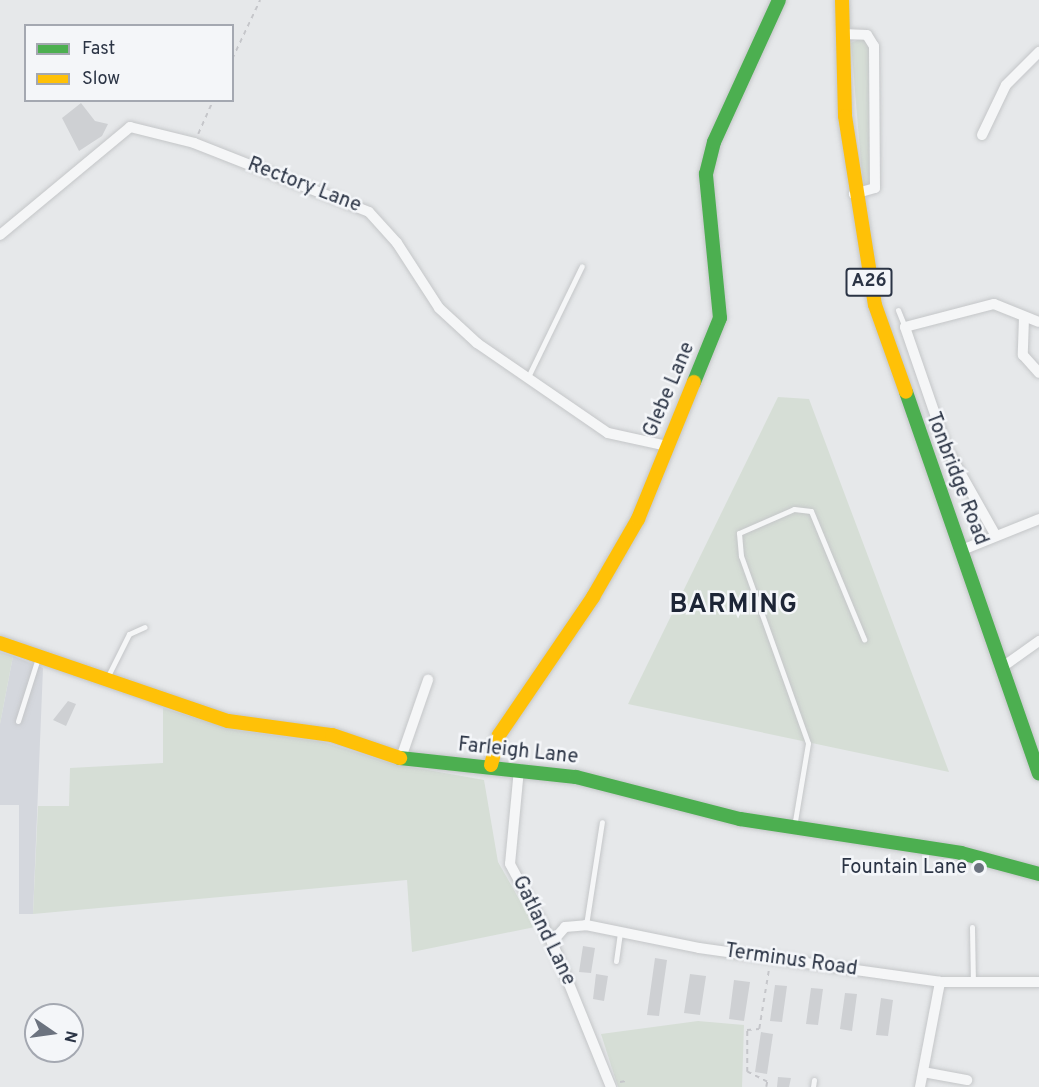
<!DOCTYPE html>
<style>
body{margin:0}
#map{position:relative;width:1039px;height:1087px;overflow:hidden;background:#e6e8ea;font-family:Overpass,sans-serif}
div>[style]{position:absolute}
.built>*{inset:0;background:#d4d7dd}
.green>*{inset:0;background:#d6ded6}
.building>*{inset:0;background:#ced0d3}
.path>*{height:1.5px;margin-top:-0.75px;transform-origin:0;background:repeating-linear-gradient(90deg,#c5c6ca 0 4.5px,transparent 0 9px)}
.roads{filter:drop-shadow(0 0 2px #c4c6c8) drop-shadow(0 0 2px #c4c6c8)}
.lane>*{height:5px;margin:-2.5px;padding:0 2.5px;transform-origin:2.5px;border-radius:2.5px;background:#f5f6f7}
.street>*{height:10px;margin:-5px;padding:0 5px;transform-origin:5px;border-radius:5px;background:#f5f6f7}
.fast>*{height:14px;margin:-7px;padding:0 7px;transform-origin:7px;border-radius:7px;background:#4caf50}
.slow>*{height:14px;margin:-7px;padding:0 7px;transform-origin:7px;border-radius:7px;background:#ffc107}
.dots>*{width:16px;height:16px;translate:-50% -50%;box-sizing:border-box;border:3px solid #f4f6f9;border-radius:50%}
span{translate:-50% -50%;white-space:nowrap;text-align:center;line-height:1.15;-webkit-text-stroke:5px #f4f6f9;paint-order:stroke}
.shield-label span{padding:2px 4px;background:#f4f6f9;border:2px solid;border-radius:4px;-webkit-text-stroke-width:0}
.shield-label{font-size:18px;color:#2b3445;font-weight:700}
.street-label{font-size:20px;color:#2b3445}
.poi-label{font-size:20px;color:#2b3445}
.right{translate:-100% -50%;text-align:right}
.district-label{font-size:26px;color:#1d2536;font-weight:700;letter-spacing:1.5px}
.legend{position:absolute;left:24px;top:24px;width:210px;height:78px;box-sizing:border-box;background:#f4f6f9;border:2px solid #a4a8b1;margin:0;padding:8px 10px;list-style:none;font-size:18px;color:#2b3445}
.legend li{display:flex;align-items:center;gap:12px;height:30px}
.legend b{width:30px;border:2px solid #a4a8b1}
.north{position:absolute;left:24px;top:1003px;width:60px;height:60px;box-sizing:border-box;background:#f4f6f9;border:2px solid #a4a8b1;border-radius:50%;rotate:103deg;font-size:16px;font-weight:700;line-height:24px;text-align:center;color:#2b3445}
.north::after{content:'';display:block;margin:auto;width:21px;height:27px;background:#6c737f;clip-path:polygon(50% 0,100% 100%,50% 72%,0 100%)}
</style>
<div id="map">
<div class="built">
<div style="clip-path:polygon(13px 656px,43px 668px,33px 914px,19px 914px,19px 805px,0 805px,0 724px)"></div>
</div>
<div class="green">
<div style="clip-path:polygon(862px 38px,869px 44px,870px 186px,863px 187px,851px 43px)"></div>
<div style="clip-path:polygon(778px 397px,809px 399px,949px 772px,628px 704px)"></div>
<div style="clip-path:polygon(0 652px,13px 656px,0 724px)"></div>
<div style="clip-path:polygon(163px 708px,236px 730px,323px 742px,394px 764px,484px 780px,498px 862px,535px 927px,412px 952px,407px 880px,33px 914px,38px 806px,69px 806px,70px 768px,163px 763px)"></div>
<div style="clip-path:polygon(698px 1021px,744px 1025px,742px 1087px,618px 1087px,601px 1034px)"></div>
</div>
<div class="building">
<div style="clip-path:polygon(81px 103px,95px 121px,108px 124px,102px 136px,79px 151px,62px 118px)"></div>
<div style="clip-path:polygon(68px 701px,76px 704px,66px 726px,53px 720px)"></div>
<div style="clip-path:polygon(583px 946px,595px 948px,591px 973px,579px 972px)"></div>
<div style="clip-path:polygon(655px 958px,667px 960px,659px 1016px,647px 1015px)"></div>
<div style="clip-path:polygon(596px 974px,608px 976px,604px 1001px,593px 999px)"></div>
<div style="clip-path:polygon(690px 974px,706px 976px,700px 1015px,684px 1013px)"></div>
<div style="clip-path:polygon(734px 980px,750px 982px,744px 1021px,729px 1019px)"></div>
<div style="clip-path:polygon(775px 985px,787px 986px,782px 1022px,770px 1021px)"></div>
<div style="clip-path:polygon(811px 988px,823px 989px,818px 1025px,806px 1024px)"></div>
<div style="clip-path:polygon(845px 993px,857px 994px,852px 1031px,840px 1029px)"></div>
<div style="clip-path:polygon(881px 998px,893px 1000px,888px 1036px,876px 1035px)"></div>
<div style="clip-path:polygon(761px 1032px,773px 1034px,767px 1074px,755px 1072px)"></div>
<div style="clip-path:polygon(778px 1077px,791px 1078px,789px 1087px,777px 1087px)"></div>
</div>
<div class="path">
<div style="left:232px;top:59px;width:65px;rotate:-64.6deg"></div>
<div style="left:198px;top:134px;width:37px;rotate:-66deg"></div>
<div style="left:620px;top:1082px;width:6px;rotate:-9deg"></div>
<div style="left:766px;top:1087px;width:5px;rotate:-79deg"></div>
<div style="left:767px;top:1082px;width:22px;rotate:-153deg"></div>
<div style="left:747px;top:1072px;width:42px;rotate:-90deg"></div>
<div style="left:747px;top:1030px;width:12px;rotate:-5deg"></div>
<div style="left:759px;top:1029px;width:62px;rotate:-80.7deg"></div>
</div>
<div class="roads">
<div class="lane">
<div style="left:898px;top:310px;width:18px;rotate:68deg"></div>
<div style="left:528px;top:377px;width:123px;rotate:-64.1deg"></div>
<div style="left:107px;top:678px;width:49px;rotate:-63.4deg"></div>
<div style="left:129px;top:634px;width:17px;rotate:-24deg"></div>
<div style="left:18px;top:721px;width:66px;rotate:-72.4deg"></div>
<div style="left:794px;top:827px;width:85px;rotate:-80.5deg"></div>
<div style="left:808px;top:743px;width:199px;rotate:-109.7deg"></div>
<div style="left:741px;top:556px;width:23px;rotate:-95deg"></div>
<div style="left:739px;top:533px;width:60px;rotate:-23.6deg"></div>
<div style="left:794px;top:509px;width:17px;rotate:7deg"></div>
<div style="left:811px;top:511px;width:139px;rotate:67.5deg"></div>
<div style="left:586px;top:925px;width:104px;rotate:-81.2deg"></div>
<div style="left:972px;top:927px;width:57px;rotate:89deg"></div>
<div style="left:616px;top:961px;width:27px;rotate:-82deg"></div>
<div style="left:813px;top:1087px;width:7px;rotate:-82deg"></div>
</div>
<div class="street">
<div style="left:842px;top:34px;width:25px;rotate:2deg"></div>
<div style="left:867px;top:35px;width:13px;rotate:58deg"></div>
<div style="left:874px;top:46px;width:142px;rotate:89.6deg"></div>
<div style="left:875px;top:188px;width:22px;rotate:164deg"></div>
<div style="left:982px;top:135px;width:55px;rotate:-64.4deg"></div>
<div style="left:1006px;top:85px;width:47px;rotate:-45deg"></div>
<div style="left:0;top:235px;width:169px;rotate:-39.7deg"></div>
<div style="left:130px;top:127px;width:66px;rotate:14deg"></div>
<div style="left:194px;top:143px;width:188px;rotate:21.5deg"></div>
<div style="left:369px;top:212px;width:42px;rotate:47.9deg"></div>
<div style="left:397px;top:243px;width:77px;rotate:57.1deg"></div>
<div style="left:439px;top:308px;width:52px;rotate:42.6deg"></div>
<div style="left:477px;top:343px;width:159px;rotate:34.5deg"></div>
<div style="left:608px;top:433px;width:60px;rotate:12.4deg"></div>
<div style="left:1024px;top:318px;width:37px;rotate:92deg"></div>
<div style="left:1023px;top:355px;width:24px;rotate:48deg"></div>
<div style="left:996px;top:536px;width:100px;rotate:-119.4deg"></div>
<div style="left:947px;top:449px;width:129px;rotate:-109deg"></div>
<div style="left:905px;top:327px;width:92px;rotate:-14.5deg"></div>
<div style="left:994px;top:304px;width:48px;rotate:21.8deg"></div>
<div style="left:962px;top:550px;width:83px;rotate:-21.9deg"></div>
<div style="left:1001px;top:668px;width:47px;rotate:-35.4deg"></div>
<div style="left:401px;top:758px;width:83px;rotate:-70.9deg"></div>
<div style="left:519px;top:769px;width:95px;rotate:95.4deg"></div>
<div style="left:510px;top:864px;width:89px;rotate:61.7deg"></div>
<div style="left:552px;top:942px;width:157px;rotate:67.9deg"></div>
<div style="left:552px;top:942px;width:20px;rotate:-49deg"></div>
<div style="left:565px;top:927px;width:21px;rotate:-5deg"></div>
<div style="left:586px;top:925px;width:115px;rotate:11.5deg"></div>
<div style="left:699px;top:948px;width:243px;rotate:8deg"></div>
<div style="left:940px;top:982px;width:99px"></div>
<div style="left:923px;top:1072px;width:45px;rotate:10.3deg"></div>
<div style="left:920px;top:1087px;width:107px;rotate:-79.2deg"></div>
</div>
<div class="fast">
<div style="left:694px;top:382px;width:69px;rotate:-67.9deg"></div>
<div style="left:720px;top:318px;width:145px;rotate:-95.6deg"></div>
<div style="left:706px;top:174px;width:33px;rotate:-76deg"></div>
<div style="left:714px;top:142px;width:156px;rotate:-65.4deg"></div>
<div style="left:906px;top:392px;width:404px;rotate:70.8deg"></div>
<div style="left:400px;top:758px;width:177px;rotate:6.2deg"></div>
<div style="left:576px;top:777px;width:169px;rotate:14.4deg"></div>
<div style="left:740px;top:819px;width:224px;rotate:8.7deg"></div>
<div style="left:961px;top:853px;width:81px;rotate:15.1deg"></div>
</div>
<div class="slow">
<div style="left:842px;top:0;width:116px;rotate:88.5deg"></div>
<div style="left:845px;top:116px;width:191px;rotate:81deg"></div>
<div style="left:875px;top:305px;width:92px;rotate:70.4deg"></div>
<div style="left:0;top:643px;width:241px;rotate:18.9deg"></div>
<div style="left:228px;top:721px;width:105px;rotate:7.7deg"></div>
<div style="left:332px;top:735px;width:72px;rotate:18.7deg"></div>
<div style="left:491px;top:765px;width:31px;rotate:-75deg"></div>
<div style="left:499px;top:735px;width:167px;rotate:-55.7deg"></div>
<div style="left:593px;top:597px;width:90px;rotate:-60deg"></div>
<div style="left:638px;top:519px;width:148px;rotate:-67.8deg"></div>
</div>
</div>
<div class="dots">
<div style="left:979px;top:868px;background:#6c737f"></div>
</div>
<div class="shield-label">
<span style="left:869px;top:282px">A26</span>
</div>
<div class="street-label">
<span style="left:304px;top:186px;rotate:21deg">Rectory Lane</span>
<span style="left:670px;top:390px;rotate:-67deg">Glebe Lane</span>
<span style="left:956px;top:479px;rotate:69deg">Tonbridge Road</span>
<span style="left:518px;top:752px;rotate:6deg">Farleigh Lane</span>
<span style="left:543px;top:931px;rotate:64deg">Gatland Lane</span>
<span style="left:791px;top:961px;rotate:8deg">Terminus Road</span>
</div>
<div class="poi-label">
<span class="right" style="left:967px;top:868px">Fountain Lane</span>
</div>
<div class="district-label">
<span style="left:734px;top:606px">BARMING</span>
</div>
<ul class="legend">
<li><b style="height:8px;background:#4caf50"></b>Fast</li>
<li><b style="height:8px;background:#ffc107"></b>Slow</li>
</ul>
<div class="north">N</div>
</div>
